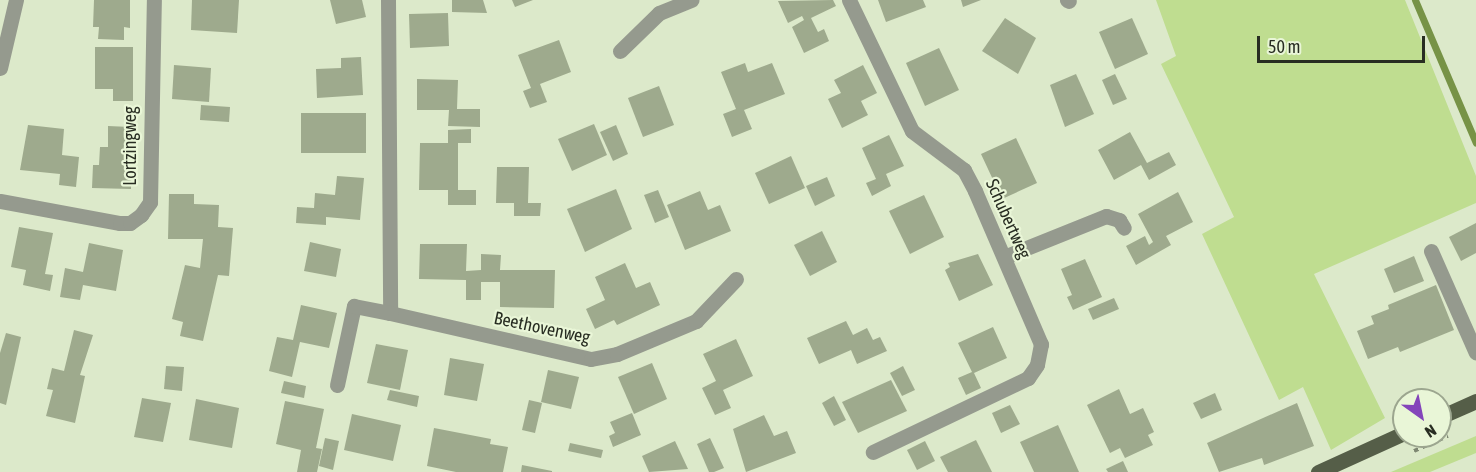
<!DOCTYPE html>
<style>
body{margin:0}
#map{position:relative;width:1476px;height:472px;overflow:hidden;background:#dce9ca;font-family:"Asap Condensed",sans-serif}
div>[style]{position:absolute}
.green>*{inset:0;background:#bfdd90}
.stream>*{height:7px;margin:-3.5px;padding:0 3.5px;transform-origin:3.5px;border-radius:3.5px;background:#779346}
.building>*{inset:0;background:#9eaa8d}
.path>*{height:4px;margin-top:-2px;transform-origin:0;background:repeating-linear-gradient(90deg,#7e8772 0 4.5px,transparent 0 9px)}
.minor>*{height:15px;margin:-7.5px;padding:0 7.5px;transform-origin:7.5px;border-radius:7.5px;background:#959a8e}
.major>*{height:15px;margin:-7.5px;padding:0 7.5px;transform-origin:7.5px;border-radius:7.5px;background:#555e48}
span{translate:-50% -50%;white-space:nowrap;text-align:center;line-height:1.15;-webkit-text-stroke:4.5px #e9f6d7;paint-order:stroke}
.street-label{font-size:18px;color:#282d22}
.north{position:absolute;left:1392px;top:388px;width:60px;height:60px;box-sizing:border-box;background:#e9f6d7;border:2px solid #9ca68f;border-radius:50%;rotate:147deg;font-size:16px;font-weight:700;line-height:24px;text-align:center;color:#282d22}
.north::after{content:'';display:block;margin:auto;width:21px;height:27px;background:#8445ba;clip-path:polygon(50% 0,100% 100%,50% 72%,0 100%)}
.scale{position:absolute;left:1257px;top:36px;width:168px;height:27px;box-sizing:border-box;border:3px solid #282d22;border-top:0;padding-left:8px;font-size:18px;line-height:21px;white-space:nowrap;color:#282d22;-webkit-text-stroke:4px #e9f6d7;paint-order:stroke}
</style>
<div id="map">
<div class="green">
<div style="clip-path:polygon(1156px 0,1405px 0,1476px 176px,1476px 203px,1314px 274px,1385px 418px,1331px 450px,1303px 387px,1279px 400px,1202px 234px,1234px 217px,1161px 64px,1176px 56px)"></div>
<div style="clip-path:polygon(1476px 436px,1476px 453px,1430px 472px,1391px 472px)"></div>
</div>
<div class="stream">
<div style="left:1415px;top:0;width:155px;rotate:66.9deg"></div>
</div>
<div class="building">
<div style="clip-path:polygon(94px 0,130px 0,130px 28px,124px 27px,124px 40px,98px 39px,99px 27px,93px 27px)"></div>
<div style="clip-path:polygon(192px 0,239px 0,237px 33px,191px 30px)"></div>
<div style="clip-path:polygon(330px 0,362px 0,366px 17px,336px 24px)"></div>
<div style="clip-path:polygon(452px 0,483px 0,487px 13px,452px 12px)"></div>
<div style="clip-path:polygon(512px 0,533px 0,515px 7px)"></div>
<div style="clip-path:polygon(833px 0,836px 6px,811px 18px,818px 32px,824px 29px,829px 41px,804px 53px,792px 27px,804px 20px,802px 16px,788px 23px,778px 1px)"></div>
<div style="clip-path:polygon(878px 0,923px 0,926px 7px,886px 22px)"></div>
<div style="clip-path:polygon(961px 0,981px 0,963px 7px)"></div>
<div style="clip-path:polygon(448px 13px,449px 46px,410px 48px,409px 14px)"></div>
<div style="clip-path:polygon(1005px 18px,1036px 38px,1018px 74px,982px 51px)"></div>
<div style="clip-path:polygon(1132px 18px,1148px 54px,1115px 69px,1099px 32px)"></div>
<div style="clip-path:polygon(559px 40px,571px 72px,540px 84px,547px 102px,530px 108px,523px 91px,531px 88px,518px 55px)"></div>
<div style="clip-path:polygon(95px 47px,133px 47px,133px 101px,113px 101px,113px 89px,95px 89px)"></div>
<div style="clip-path:polygon(939px 48px,959px 90px,925px 106px,906px 63px)"></div>
<div style="clip-path:polygon(361px 57px,363px 95px,317px 98px,316px 69px,341px 68px,341px 58px)"></div>
<div style="clip-path:polygon(745px 63px,748px 72px,772px 63px,785px 94px,744px 110px,752px 129px,732px 137px,723px 114px,736px 109px,721px 72px)"></div>
<div style="clip-path:polygon(174px 65px,211px 68px,209px 102px,172px 99px)"></div>
<div style="clip-path:polygon(863px 65px,877px 93px,861px 101px,868px 115px,842px 128px,828px 99px,841px 93px,834px 80px)"></div>
<div style="clip-path:polygon(1076px 74px,1094px 114px,1065px 127px,1050px 85px)"></div>
<div style="clip-path:polygon(1115px 74px,1127px 99px,1113px 105px,1102px 80px)"></div>
<div style="clip-path:polygon(417px 79px,458px 80px,457px 109px,480px 109px,480px 127px,448px 126px,449px 110px,417px 110px)"></div>
<div style="clip-path:polygon(659px 86px,674px 125px,643px 137px,628px 98px)"></div>
<div style="clip-path:polygon(201px 105px,230px 107px,229px 122px,200px 120px)"></div>
<div style="clip-path:polygon(301px 113px,366px 113px,366px 153px,301px 153px)"></div>
<div style="clip-path:polygon(594px 124px,607px 155px,572px 171px,558px 139px)"></div>
<div style="clip-path:polygon(28px 125px,64px 129px,62px 155px,79px 157px,76px 187px,59px 185px,60px 174px,20px 170px)"></div>
<div style="clip-path:polygon(616px 125px,628px 154px,613px 161px,600px 132px)"></div>
<div style="clip-path:polygon(108px 126px,130px 127px,131px 189px,92px 188px,93px 165px,99px 165px,100px 147px,108px 147px)"></div>
<div style="clip-path:polygon(471px 129px,471px 143px,458px 143px,458px 190px,476px 190px,476px 205px,448px 205px,448px 190px,419px 190px,420px 143px,448px 143px,448px 130px)"></div>
<div style="clip-path:polygon(1130px 132px,1147px 163px,1169px 152px,1176px 165px,1149px 180px,1141px 165px,1114px 180px,1098px 150px)"></div>
<div style="clip-path:polygon(889px 135px,904px 166px,886px 174px,891px 186px,872px 196px,866px 183px,876px 179px,862px 148px)"></div>
<div style="clip-path:polygon(1016px 138px,1037px 183px,1002px 199px,981px 154px)"></div>
<div style="clip-path:polygon(791px 156px,805px 188px,769px 204px,755px 173px)"></div>
<div style="clip-path:polygon(497px 167px,529px 167px,528px 203px,541px 203px,540px 216px,514px 216px,514px 203px,496px 203px)"></div>
<div style="clip-path:polygon(337px 176px,364px 178px,360px 220px,326px 217px,326px 225px,296px 223px,297px 207px,314px 208px,315px 193px,335px 195px)"></div>
<div style="clip-path:polygon(827px 177px,835px 196px,815px 206px,806px 186px)"></div>
<div style="clip-path:polygon(616px 189px,632px 229px,585px 252px,567px 209px)"></div>
<div style="clip-path:polygon(658px 190px,669px 217px,655px 223px,644px 195px)"></div>
<div style="clip-path:polygon(700px 191px,708px 210px,720px 205px,731px 231px,685px 250px,667px 205px)"></div>
<div style="clip-path:polygon(1178px 192px,1193px 222px,1166px 236px,1171px 245px,1136px 265px,1126px 246px,1145px 236px,1149px 245px,1153px 242px,1138px 214px)"></div>
<div style="clip-path:polygon(169px 194px,194px 194px,194px 204px,219px 205px,218px 227px,233px 228px,229px 276px,218px 275px,203px 341px,180px 336px,183px 322px,172px 319px,185px 265px,200px 268px,203px 239px,168px 239px)"></div>
<div style="clip-path:polygon(924px 195px,944px 237px,910px 254px,889px 211px)"></div>
<div style="clip-path:polygon(1476px 223px,1476px 253px,1461px 261px,1449px 237px)"></div>
<div style="clip-path:polygon(19px 227px,53px 233px,45px 274px,53px 275px,50px 291px,23px 285px,26px 270px,11px 267px)"></div>
<div style="clip-path:polygon(822px 231px,837px 262px,810px 276px,794px 245px)"></div>
<div style="clip-path:polygon(310px 242px,341px 249px,336px 277px,304px 271px)"></div>
<div style="clip-path:polygon(89px 243px,123px 250px,116px 291px,83px 285px,80px 300px,60px 297px,65px 268px,83px 272px)"></div>
<div style="clip-path:polygon(420px 244px,467px 244px,466px 271px,481px 270px,481px 254px,501px 255px,500px 270px,555px 270px,554px 308px,500px 307px,500px 282px,481px 282px,481px 300px,466px 300px,466px 280px,419px 279px)"></div>
<div style="clip-path:polygon(978px 254px,993px 285px,959px 301px,945px 270px,950px 267px,948px 263px)"></div>
<div style="clip-path:polygon(1414px 256px,1424px 281px,1394px 293px,1384px 269px)"></div>
<div style="clip-path:polygon(1085px 259px,1102px 297px,1073px 310px,1067px 297px,1072px 295px,1061px 269px)"></div>
<div style="clip-path:polygon(625px 263px,636px 288px,650px 282px,660px 305px,617px 325px,614px 320px,595px 329px,586px 309px,605px 300px,595px 277px)"></div>
<div style="clip-path:polygon(1436px 285px,1454px 330px,1400px 352px,1398px 347px,1368px 359px,1357px 331px,1374px 324px,1371px 316px,1389px 309px,1388px 305px)"></div>
<div style="clip-path:polygon(1114px 298px,1119px 309px,1093px 320px,1088px 309px)"></div>
<div style="clip-path:polygon(301px 305px,337px 313px,329px 348px,300px 342px,292px 377px,269px 371px,277px 337px,293px 340px)"></div>
<div style="clip-path:polygon(846px 321px,853px 335px,867px 328px,873px 340px,880px 337px,887px 351px,857px 364px,851px 350px,819px 364px,807px 338px)"></div>
<div style="clip-path:polygon(993px 327px,1007px 358px,974px 373px,981px 388px,966px 395px,958px 378px,972px 372px,958px 343px)"></div>
<div style="clip-path:polygon(74px 330px,93px 335px,80px 375px,85px 376px,75px 423px,46px 416px,53px 390px,47px 389px,52px 368px,64px 371px)"></div>
<div style="clip-path:polygon(6px 333px,21px 337px,6px 405px,0 403px,0 353px)"></div>
<div style="clip-path:polygon(736px 339px,753px 376px,723px 390px,731px 408px,715px 415px,702px 388px,716px 381px,703px 354px)"></div>
<div style="clip-path:polygon(376px 344px,408px 350px,400px 390px,367px 383px)"></div>
<div style="clip-path:polygon(450px 358px,484px 364px,477px 401px,444px 395px)"></div>
<div style="clip-path:polygon(652px 363px,667px 399px,634px 414px,618px 377px)"></div>
<div style="clip-path:polygon(166px 366px,184px 367px,182px 391px,164px 389px)"></div>
<div style="clip-path:polygon(903px 366px,915px 390px,902px 396px,890px 373px)"></div>
<div style="clip-path:polygon(548px 370px,579px 377px,571px 409px,541px 402px)"></div>
<div style="clip-path:polygon(891px 380px,907px 411px,858px 433px,842px 402px)"></div>
<div style="clip-path:polygon(284px 381px,306px 386px,304px 398px,281px 393px)"></div>
<div style="clip-path:polygon(1119px 389px,1130px 414px,1143px 408px,1154px 432px,1148px 435px,1153px 445px,1125px 458px,1120px 448px,1110px 453px,1087px 405px)"></div>
<div style="clip-path:polygon(390px 390px,419px 396px,417px 407px,387px 400px)"></div>
<div style="clip-path:polygon(1215px 393px,1222px 410px,1201px 419px,1193px 403px)"></div>
<div style="clip-path:polygon(834px 396px,846px 420px,834px 426px,822px 403px)"></div>
<div style="clip-path:polygon(142px 398px,171px 403px,163px 442px,134px 437px)"></div>
<div style="clip-path:polygon(196px 399px,239px 408px,232px 448px,189px 440px)"></div>
<div style="clip-path:polygon(529px 400px,542px 403px,535px 433px,522px 430px)"></div>
<div style="clip-path:polygon(285px 401px,324px 409px,316px 448px,322px 449px,317px 472px,297px 472px,301px 450px,276px 444px)"></div>
<div style="clip-path:polygon(1297px 403px,1314px 446px,1264px 465px,1262px 458px,1219px 472px,1207px 443px)"></div>
<div style="clip-path:polygon(1010px 405px,1020px 424px,1001px 433px,992px 413px)"></div>
<div style="clip-path:polygon(632px 413px,641px 435px,613px 447px,609px 436px,615px 433px,610px 422px)"></div>
<div style="clip-path:polygon(352px 414px,401px 425px,393px 461px,344px 450px)"></div>
<div style="clip-path:polygon(764px 415px,774px 436px,787px 431px,796px 453px,746px 472px,733px 429px)"></div>
<div style="clip-path:polygon(1058px 425px,1079px 472px,1034px 472px,1020px 442px)"></div>
<div style="clip-path:polygon(434px 428px,491px 439px,490px 444px,508px 447px,503px 472px,456px 472px,427px 466px)"></div>
<div style="clip-path:polygon(325px 438px,339px 441px,333px 470px,319px 466px)"></div>
<div style="clip-path:polygon(710px 438px,724px 468px,714px 472px,709px 472px,697px 444px)"></div>
<div style="clip-path:polygon(976px 440px,992px 472px,948px 472px,940px 457px)"></div>
<div style="clip-path:polygon(675px 441px,688px 469px,649px 472px,642px 456px)"></div>
<div style="clip-path:polygon(925px 441px,935px 461px,917px 470px,907px 450px)"></div>
<div style="clip-path:polygon(570px 443px,603px 450px,601px 458px,568px 451px)"></div>
<div style="clip-path:polygon(1123px 461px,1128px 472px,1108px 472px,1106px 469px)"></div>
<div style="clip-path:polygon(522px 465px,552px 471px,552px 472px,521px 472px)"></div>
</div>
<div class="path">
<div style="left:1414px;top:451px;width:37px;rotate:-24deg"></div>
</div>
<div class="minor">
<div style="left:388px;top:0;width:313px;rotate:89.6deg"></div>
<div style="left:390px;top:313px;width:206px;rotate:12.9deg"></div>
<div style="left:591px;top:359px;width:26px;rotate:-11deg"></div>
<div style="left:617px;top:354px;width:86px;rotate:-22.7deg"></div>
<div style="left:696px;top:321px;width:58px;rotate:-46.4deg"></div>
<div style="left:849px;top:0;width:145px;rotate:64.3deg"></div>
<div style="left:912px;top:131px;width:65px;rotate:36.9deg"></div>
<div style="left:964px;top:170px;width:24px;rotate:62deg"></div>
<div style="left:975px;top:191px;width:167px;rotate:66.7deg"></div>
<div style="left:1041px;top:344px;width:21px;rotate:101deg"></div>
<div style="left:1037px;top:365px;width:16px;rotate:125deg"></div>
<div style="left:1028px;top:378px;width:172px;rotate:154.5deg"></div>
<div style="left:1067px;top:0;width:2px;rotate:27deg"></div>
<div style="left:620px;top:51px;width:54px;rotate:-44.3deg"></div>
<div style="left:659px;top:13px;width:35px;rotate:-22deg"></div>
<div style="left:0;top:68px;width:70px;rotate:-76.8deg"></div>
<div style="left:0;top:201px;width:122px;rotate:10.4deg"></div>
<div style="left:120px;top:223px;width:10px"></div>
<div style="left:130px;top:223px;width:14px;rotate:-36deg"></div>
<div style="left:141px;top:215px;width:16px;rotate:-55deg"></div>
<div style="left:150px;top:202px;width:202px;rotate:-88.9deg"></div>
<div style="left:1431px;top:251px;width:111px;rotate:66.2deg"></div>
<div style="left:1004px;top:257px;width:110px;rotate:-21.9deg"></div>
<div style="left:1106px;top:216px;width:14px;rotate:17deg"></div>
<div style="left:1119px;top:220px;width:9px;rotate:58deg"></div>
<div style="left:337px;top:385px;width:81px;rotate:-77.9deg"></div>
<div style="left:354px;top:306px;width:37px;rotate:11deg"></div>
</div>
<div class="major">
<div style="left:1440px;top:417px;width:39px;rotate:-24deg"></div>
<div style="left:1318px;top:472px;width:94px;rotate:-24.4deg"></div>
</div>
<div class="street-label">
<span style="left:130px;top:146px;rotate:-90deg">Lortzingweg</span>
<span style="left:1008px;top:219px;rotate:66deg">Schubertweg</span>
<span style="left:542px;top:328px;rotate:12deg">Beethovenweg</span>
</div>
<div class="north">N</div>
<div class="scale">50 m</div>
</div>
